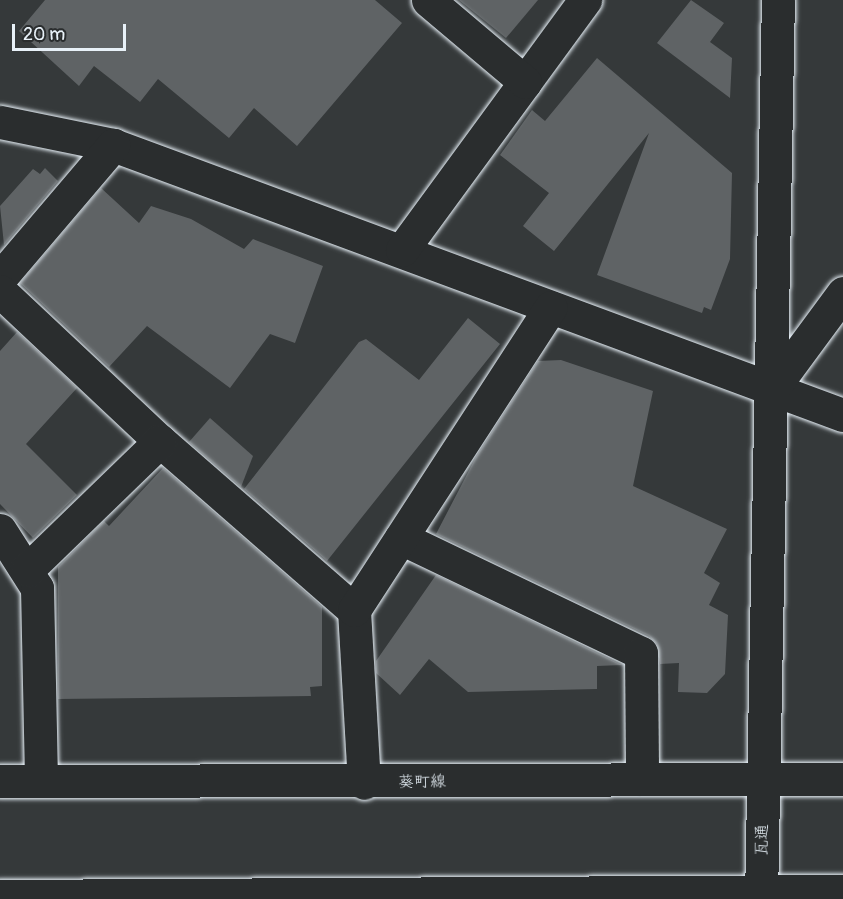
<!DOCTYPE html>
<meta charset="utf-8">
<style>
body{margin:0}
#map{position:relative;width:843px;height:899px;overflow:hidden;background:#35393a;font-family:Pangolin,"Klee One",sans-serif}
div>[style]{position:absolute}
.building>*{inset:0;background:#5f6365}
.roads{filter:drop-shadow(0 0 2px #e8f1f8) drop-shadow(0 0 2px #e8f1f8)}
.minor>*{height:33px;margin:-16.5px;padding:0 16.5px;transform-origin:16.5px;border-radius:16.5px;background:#2a2d2e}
span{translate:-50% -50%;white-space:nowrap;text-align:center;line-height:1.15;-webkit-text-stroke:5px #2a2d2e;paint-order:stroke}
.street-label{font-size:16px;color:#e8f1f8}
.scale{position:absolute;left:12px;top:24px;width:114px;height:27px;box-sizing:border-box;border:3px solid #e8f1f8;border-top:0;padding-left:8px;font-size:18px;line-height:21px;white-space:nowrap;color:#e8f1f8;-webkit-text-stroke:4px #2a2d2e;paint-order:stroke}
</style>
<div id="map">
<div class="building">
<div style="clip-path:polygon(45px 0,375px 0,402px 23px,297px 146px,254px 108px,229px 138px,158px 79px,140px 102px,94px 66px,79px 86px,19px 31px)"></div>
<div style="clip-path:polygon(459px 0,538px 0,506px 38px)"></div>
<div style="clip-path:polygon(691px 0,724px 23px,710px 42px,732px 58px,730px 98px,657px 43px)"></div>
<div style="clip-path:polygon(597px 58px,732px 173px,730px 259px,711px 310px,704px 307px,702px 313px,597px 275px,649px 133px,554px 251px,523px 226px,549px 193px,500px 155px,532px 110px,545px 121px)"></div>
<div style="clip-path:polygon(45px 168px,58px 181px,4px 245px,0 206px,33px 169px,40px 174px)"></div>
<div style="clip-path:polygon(101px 188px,139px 223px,151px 206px,191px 219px,244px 249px,253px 239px,323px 266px,295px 343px,270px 334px,230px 388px,147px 326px,109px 367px,20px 283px)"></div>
<div style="clip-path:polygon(468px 318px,500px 344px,327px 561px,244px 489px,359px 342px,366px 339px,419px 380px)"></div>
<div style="clip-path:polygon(17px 332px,77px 388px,26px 444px,77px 495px,33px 538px,0 504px,0 351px)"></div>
<div style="clip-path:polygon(561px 360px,653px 391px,633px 486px,727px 529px,704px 573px,720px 583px,709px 605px,728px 615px,725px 674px,707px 693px,678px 692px,679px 663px,660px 664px,657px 644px,649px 636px,436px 534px,476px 457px,538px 361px)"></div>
<div style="clip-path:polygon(210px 418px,253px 456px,241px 487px,189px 442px)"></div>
<div style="clip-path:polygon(163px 468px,322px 607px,322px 686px,310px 687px,311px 696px,58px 699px,58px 567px,104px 521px,109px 526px)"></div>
<div style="clip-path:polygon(436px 575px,622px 665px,597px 666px,597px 689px,468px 692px,429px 659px,400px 695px,376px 673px,376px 661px)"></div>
</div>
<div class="roads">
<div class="minor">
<div style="left:525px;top:82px;width:102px;rotate:-53.8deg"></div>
<div style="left:0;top:122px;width:115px;rotate:11.5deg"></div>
<div style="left:113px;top:145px;width:778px;rotate:20.3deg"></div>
<div style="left:402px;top:250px;width:208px;rotate:-53.8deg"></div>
<div style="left:525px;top:82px;width:127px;rotate:-139.8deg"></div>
<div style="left:0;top:278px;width:175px;rotate:-49.6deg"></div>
<div style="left:0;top:291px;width:219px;rotate:43.2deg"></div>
<div style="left:160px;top:441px;width:257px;rotate:41.1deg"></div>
<div style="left:354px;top:610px;width:173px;rotate:86.7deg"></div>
<div style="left:773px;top:388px;width:118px;rotate:-53.6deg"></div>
<div style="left:0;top:530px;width:69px;rotate:57.5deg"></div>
<div style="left:37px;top:588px;width:192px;rotate:88.8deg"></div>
<div style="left:401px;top:538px;width:266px;rotate:25.6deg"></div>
<div style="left:641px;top:653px;width:126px;rotate:89.5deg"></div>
<div style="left:27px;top:570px;width:185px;rotate:-44.1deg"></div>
<div style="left:354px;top:610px;width:361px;rotate:-57deg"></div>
<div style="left:0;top:781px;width:843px;rotate:-0.14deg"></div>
<div style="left:0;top:896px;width:843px;rotate:-0.34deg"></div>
<div style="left:761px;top:899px;width:899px;rotate:-88.92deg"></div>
</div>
</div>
<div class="street-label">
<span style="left:422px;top:782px;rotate:-1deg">葵町線</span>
<span style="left:762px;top:840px;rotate:-89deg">瓦通</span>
</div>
<div class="scale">20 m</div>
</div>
